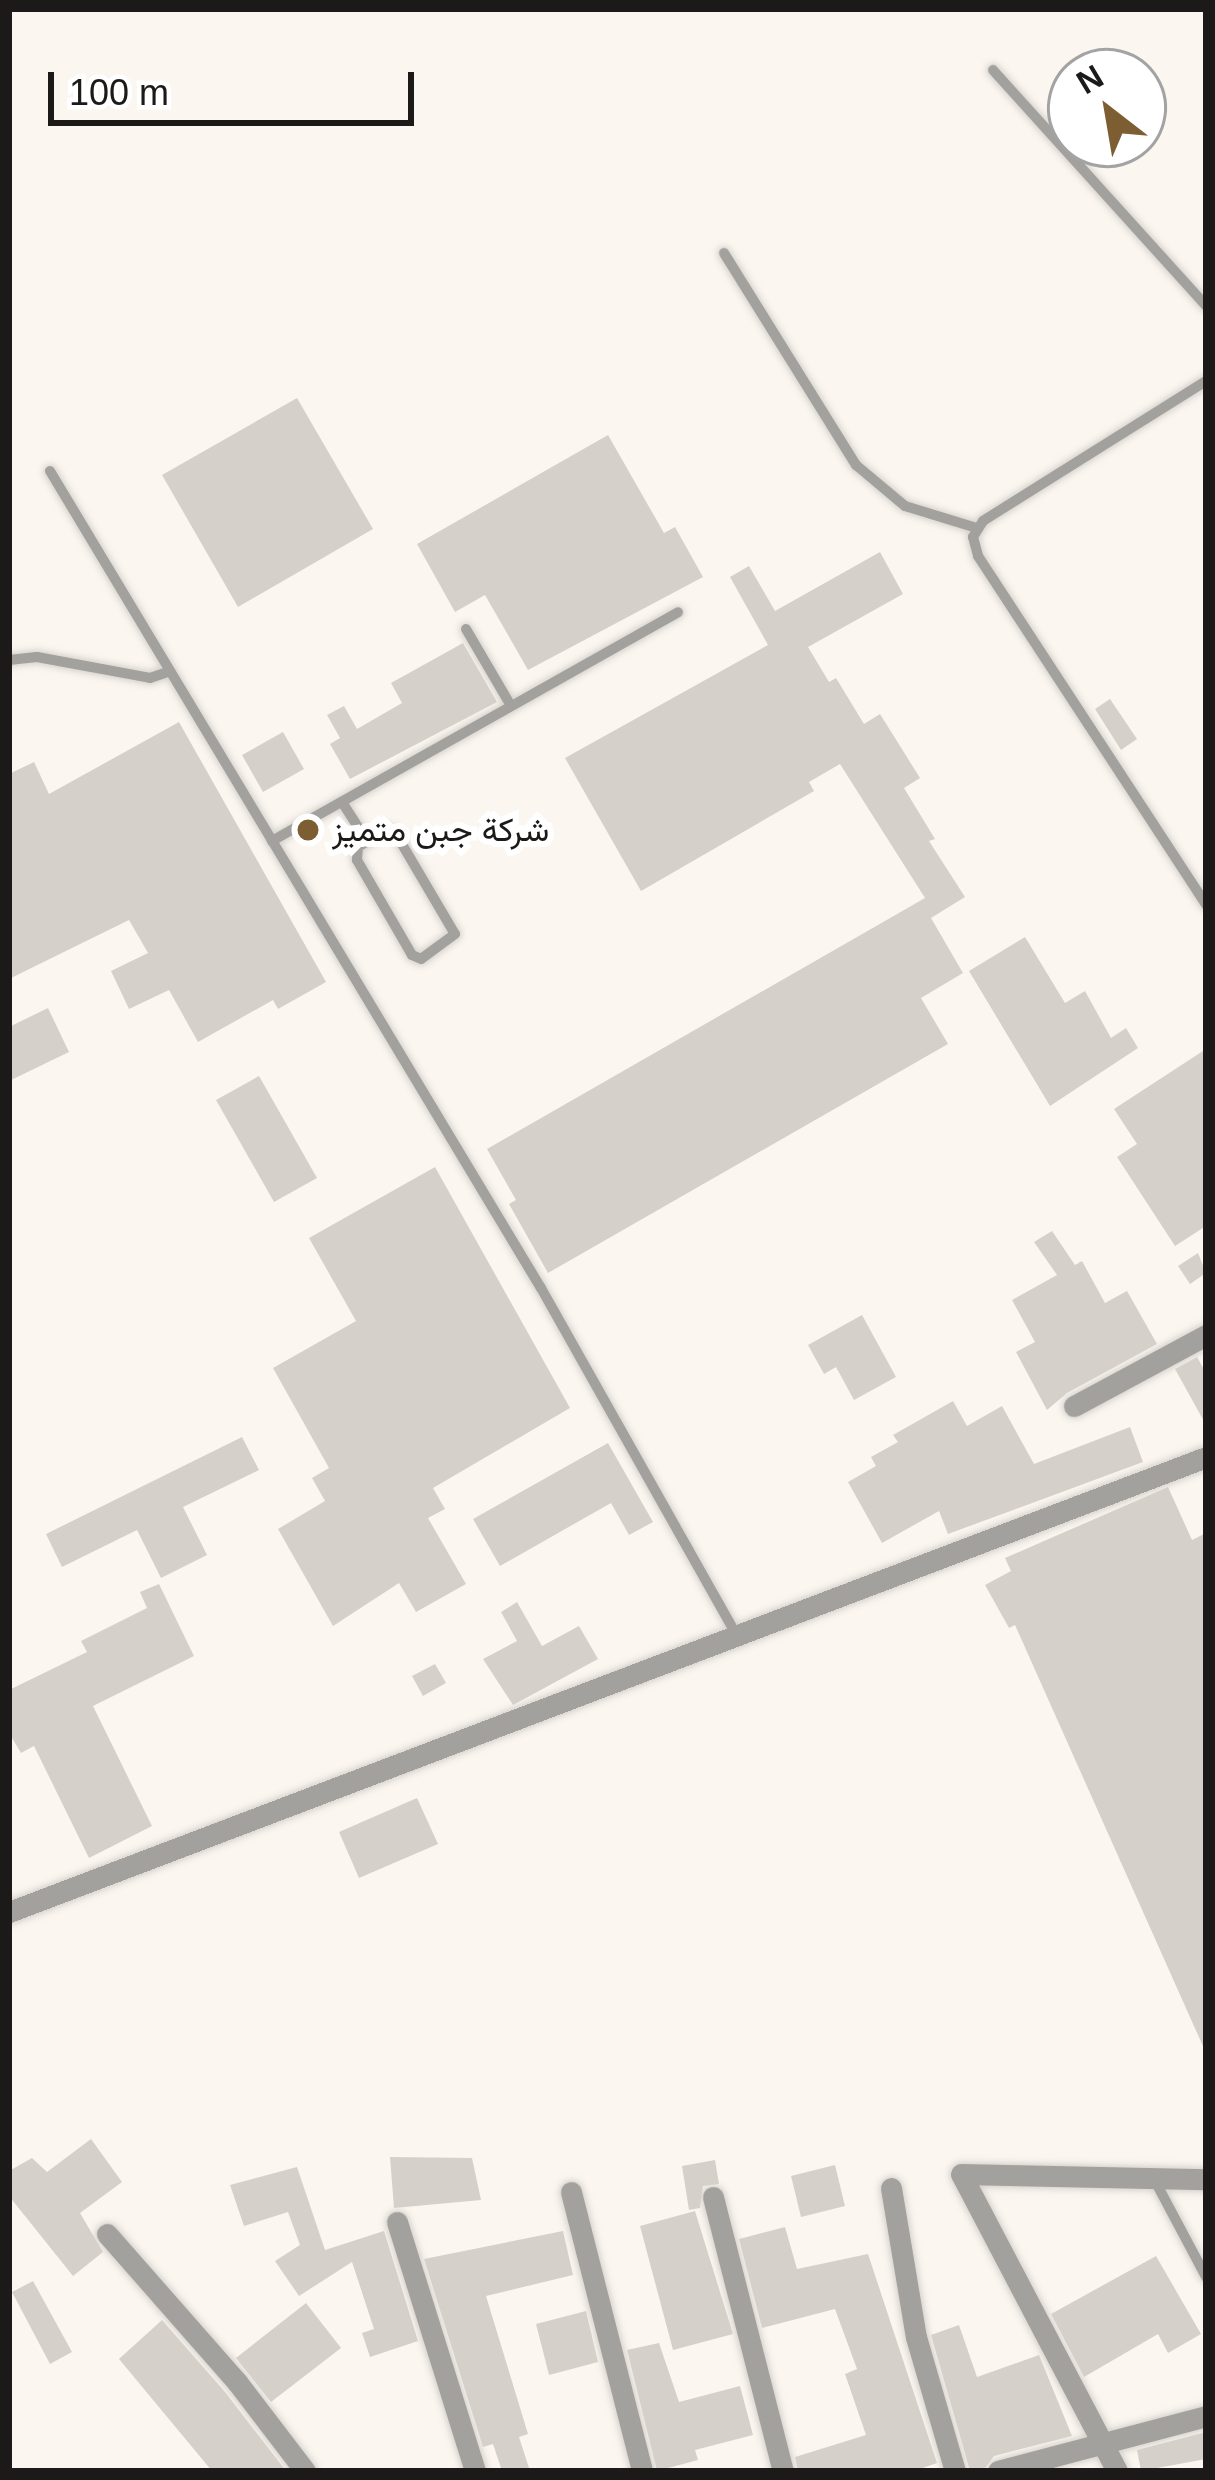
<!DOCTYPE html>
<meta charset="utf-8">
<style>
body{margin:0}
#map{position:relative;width:1215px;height:2480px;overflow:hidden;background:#fbf6f0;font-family:Helvetica,Vazirmatn,sans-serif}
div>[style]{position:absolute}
.building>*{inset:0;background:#d5d1ca}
.roads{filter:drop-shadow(0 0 3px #d7d3cd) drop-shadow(0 0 3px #d7d3cd)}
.lane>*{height:10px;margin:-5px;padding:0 5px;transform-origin:5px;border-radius:5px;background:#a3a19e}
.street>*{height:21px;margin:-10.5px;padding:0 10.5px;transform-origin:10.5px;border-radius:10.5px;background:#a3a19e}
.dots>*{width:33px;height:33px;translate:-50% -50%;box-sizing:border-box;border:6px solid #fff;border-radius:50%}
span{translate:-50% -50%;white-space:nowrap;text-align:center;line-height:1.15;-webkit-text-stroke:12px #fff;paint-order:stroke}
.poi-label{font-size:33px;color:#1b1a18}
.left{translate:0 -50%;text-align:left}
.frame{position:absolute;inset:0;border:12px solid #1b1a18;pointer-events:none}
.north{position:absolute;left:1047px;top:48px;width:120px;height:120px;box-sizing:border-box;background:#fff;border:3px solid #a4a3a3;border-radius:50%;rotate:329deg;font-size:33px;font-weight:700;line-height:48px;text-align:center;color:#1b1a18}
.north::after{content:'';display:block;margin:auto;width:42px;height:54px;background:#7c5e32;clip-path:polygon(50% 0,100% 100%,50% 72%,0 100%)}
.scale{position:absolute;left:48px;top:72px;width:366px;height:54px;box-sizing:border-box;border:6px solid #1b1a18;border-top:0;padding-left:15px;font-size:36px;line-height:42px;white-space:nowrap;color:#1b1a18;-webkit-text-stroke:9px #fff;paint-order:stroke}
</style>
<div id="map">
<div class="building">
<div style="clip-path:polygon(297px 398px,373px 529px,238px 607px,162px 475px)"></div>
<div style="clip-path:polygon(608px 435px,664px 533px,675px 527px,703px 577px,528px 670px,485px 595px,455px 612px,417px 544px)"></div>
<div style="clip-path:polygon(880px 552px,903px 594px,808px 647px,829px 682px,836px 678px,864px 724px,880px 714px,920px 778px,904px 788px,935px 839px,929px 841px,965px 897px,931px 918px,963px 973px,921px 998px,948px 1044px,548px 1273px,509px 1204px,516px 1200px,487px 1149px,925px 898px,840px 764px,809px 782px,814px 791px,641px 891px,565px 758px,768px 645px,730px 577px,749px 566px,775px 611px)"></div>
<div style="clip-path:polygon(463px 643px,497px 702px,350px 779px,330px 744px,340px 738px,327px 715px,344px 706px,357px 729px,402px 703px,391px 683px)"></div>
<div style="clip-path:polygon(1110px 699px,1137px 739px,1121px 750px,1095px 709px)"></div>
<div style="clip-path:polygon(179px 722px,326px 982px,278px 1009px,273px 1000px,198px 1042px,169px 990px,129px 1009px,111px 971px,148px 953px,129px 920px,9px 979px,9px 774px,34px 762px,49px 794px)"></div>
<div style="clip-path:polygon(283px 732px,304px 769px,263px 792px,242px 755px)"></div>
<div style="clip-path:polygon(1025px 937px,1065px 1003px,1085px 991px,1111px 1038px,1126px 1028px,1138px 1048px,1050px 1106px,969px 971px)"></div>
<div style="clip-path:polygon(48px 1008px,69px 1052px,9px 1081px,9px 1027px)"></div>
<div style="clip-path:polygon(1206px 1049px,1206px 1226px,1175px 1246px,1117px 1157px,1137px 1144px,1114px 1109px)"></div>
<div style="clip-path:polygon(259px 1076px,317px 1178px,274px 1202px,216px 1100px)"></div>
<div style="clip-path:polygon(435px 1167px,570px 1408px,433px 1488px,445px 1509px,428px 1518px,466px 1584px,416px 1612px,399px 1583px,333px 1626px,278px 1529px,325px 1501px,312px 1478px,329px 1468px,273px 1368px,356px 1321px,309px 1238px)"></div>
<div style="clip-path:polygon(1052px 1231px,1075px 1265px,1082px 1261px,1105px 1303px,1127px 1291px,1157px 1344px,1067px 1393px,1047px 1410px,1016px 1352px,1035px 1342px,1012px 1300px,1057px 1275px,1034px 1242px)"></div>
<div style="clip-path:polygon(1198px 1253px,1206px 1273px,1190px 1284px,1178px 1266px)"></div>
<div style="clip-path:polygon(862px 1315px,896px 1377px,854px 1400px,836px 1367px,824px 1374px,808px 1345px)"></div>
<div style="clip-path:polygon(1197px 1357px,1206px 1373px,1206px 1425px,1175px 1369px)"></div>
<div style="clip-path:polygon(953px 1401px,967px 1426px,1002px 1406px,1034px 1464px,1130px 1427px,1143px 1462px,948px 1534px,939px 1511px,882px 1543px,848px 1482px,876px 1466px,871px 1457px,898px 1442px,893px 1435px)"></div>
<div style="clip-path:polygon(242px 1437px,259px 1470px,183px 1507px,207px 1555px,161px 1578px,137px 1530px,62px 1567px,46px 1534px)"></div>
<div style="clip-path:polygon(608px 1443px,653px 1522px,629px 1535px,611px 1503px,500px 1566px,473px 1519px)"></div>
<div style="clip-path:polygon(1168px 1487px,1192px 1540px,1206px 1533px,1206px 2053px,1015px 1625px,1009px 1628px,985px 1585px,1011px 1571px,1005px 1558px)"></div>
<div style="clip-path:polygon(159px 1584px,194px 1656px,93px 1706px,152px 1826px,89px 1858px,34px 1746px,21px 1753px,9px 1733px,9px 1690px,87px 1652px,81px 1641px,147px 1608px,140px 1592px)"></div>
<div style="clip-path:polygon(517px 1602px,542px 1646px,579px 1626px,598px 1659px,513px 1705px,483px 1659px,517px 1641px,501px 1612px)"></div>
<div style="clip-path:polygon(435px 1664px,446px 1683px,423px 1696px,412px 1676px)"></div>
<div style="clip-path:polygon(417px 1798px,438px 1844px,359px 1878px,339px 1832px)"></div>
<div style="clip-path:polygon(91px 2139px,122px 2182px,80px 2213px,103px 2252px,73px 2276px,9px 2196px,9px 2171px,32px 2158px,47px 2172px)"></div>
<div style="clip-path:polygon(390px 2157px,472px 2158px,481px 2200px,394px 2208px)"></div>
<div style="clip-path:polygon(715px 2160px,719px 2184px,703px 2186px,700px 2208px,689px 2210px,682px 2166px)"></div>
<div style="clip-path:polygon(835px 2165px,845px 2206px,801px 2217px,791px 2176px)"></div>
<div style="clip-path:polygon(297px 2167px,325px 2250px,384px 2231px,418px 2341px,370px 2357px,362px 2333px,374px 2329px,352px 2262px,299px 2296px,275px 2261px,300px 2245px,288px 2212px,244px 2226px,230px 2185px)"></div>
<div style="clip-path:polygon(695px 2211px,733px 2334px,673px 2350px,640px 2226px)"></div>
<div style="clip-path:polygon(785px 2227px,797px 2269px,868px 2254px,937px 2463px,914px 2471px,798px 2471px,795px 2457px,866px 2435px,845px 2374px,857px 2369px,835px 2309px,762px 2328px,739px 2239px)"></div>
<div style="clip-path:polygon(563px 2231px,573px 2275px,486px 2296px,528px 2434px,519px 2437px,530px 2471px,502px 2471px,493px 2444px,483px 2447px,424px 2259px)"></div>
<div style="clip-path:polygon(1156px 2256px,1201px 2334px,1168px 2353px,1158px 2334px,1084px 2377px,1051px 2314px)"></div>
<div style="clip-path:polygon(33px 2281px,72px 2352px,50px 2364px,12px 2292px)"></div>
<div style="clip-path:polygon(306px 2303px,341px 2348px,271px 2402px,236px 2358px)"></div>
<div style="clip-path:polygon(586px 2311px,598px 2362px,549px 2375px,536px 2324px)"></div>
<div style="clip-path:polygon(162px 2320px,225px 2392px,286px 2471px,212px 2471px,119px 2359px)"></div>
<div style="clip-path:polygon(959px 2325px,977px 2377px,1039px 2355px,1072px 2436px,994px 2456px,983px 2471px,970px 2471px,931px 2335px)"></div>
<div style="clip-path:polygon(659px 2343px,679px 2402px,740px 2386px,753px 2435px,695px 2450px,698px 2460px,657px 2471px,627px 2350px)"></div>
<div style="clip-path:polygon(1206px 2432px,1206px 2459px,1141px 2471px,1137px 2450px)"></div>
</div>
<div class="roads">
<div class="lane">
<div style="left:993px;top:70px;width:318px;rotate:47.9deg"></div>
<div style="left:724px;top:253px;width:250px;rotate:58.1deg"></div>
<div style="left:856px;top:465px;width:64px;rotate:39.9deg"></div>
<div style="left:905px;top:506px;width:75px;rotate:17deg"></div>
<div style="left:1206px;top:381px;width:263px;rotate:147.9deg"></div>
<div style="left:983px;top:521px;width:19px;rotate:122deg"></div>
<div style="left:973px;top:537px;width:20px;rotate:75deg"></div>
<div style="left:978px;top:556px;width:417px;rotate:56.8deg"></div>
<div style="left:50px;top:471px;width:953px;rotate:59deg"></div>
<div style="left:541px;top:1288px;width:399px;rotate:60.6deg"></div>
<div style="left:466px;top:629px;width:89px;rotate:59.7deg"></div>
<div style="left:9px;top:660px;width:28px;rotate:-6deg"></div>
<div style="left:37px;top:657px;width:115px;rotate:10.5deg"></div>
<div style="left:150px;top:678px;width:21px;rotate:-19deg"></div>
<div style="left:342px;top:802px;width:46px;rotate:57.3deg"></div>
<div style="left:386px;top:830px;width:11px;rotate:22deg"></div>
<div style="left:396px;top:834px;width:116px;rotate:59.5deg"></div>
<div style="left:455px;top:934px;width:42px;rotate:143.7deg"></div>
<div style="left:421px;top:959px;width:10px;rotate:-156deg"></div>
<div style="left:412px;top:955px;width:110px;rotate:-120.1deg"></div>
<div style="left:357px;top:860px;width:13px;rotate:-86deg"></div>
<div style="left:358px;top:847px;width:33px;rotate:-31deg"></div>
<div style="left:272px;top:841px;width:466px;rotate:-29.4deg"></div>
<div style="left:1154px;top:2179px;width:111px;rotate:62deg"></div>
</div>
<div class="street">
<div style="left:1074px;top:1406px;width:150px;rotate:-28.3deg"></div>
<div style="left:9px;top:1912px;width:1281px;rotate:-20.81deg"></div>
<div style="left:891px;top:2188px;width:151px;rotate:80.5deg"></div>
<div style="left:916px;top:2337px;width:140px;rotate:73.8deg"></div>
<div style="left:571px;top:2192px;width:288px;rotate:75.7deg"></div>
<div style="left:713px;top:2197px;width:283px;rotate:75.7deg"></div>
<div style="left:397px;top:2222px;width:261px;rotate:72.6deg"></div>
<div style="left:107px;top:2234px;width:197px;rotate:48.7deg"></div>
<div style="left:237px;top:2382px;width:112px;rotate:52.6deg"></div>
<div style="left:998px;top:2471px;width:215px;rotate:-14.8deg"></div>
<div style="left:1117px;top:2471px;width:335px;rotate:-117.7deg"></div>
<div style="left:961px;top:2174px;width:245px;rotate:1.2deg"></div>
</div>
</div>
<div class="dots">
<div style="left:308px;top:830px;background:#7c5e32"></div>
</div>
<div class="poi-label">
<span class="left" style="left:332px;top:830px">شركة جبن متميز</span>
</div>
<div class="frame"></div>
<div class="north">N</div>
<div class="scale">100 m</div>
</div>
